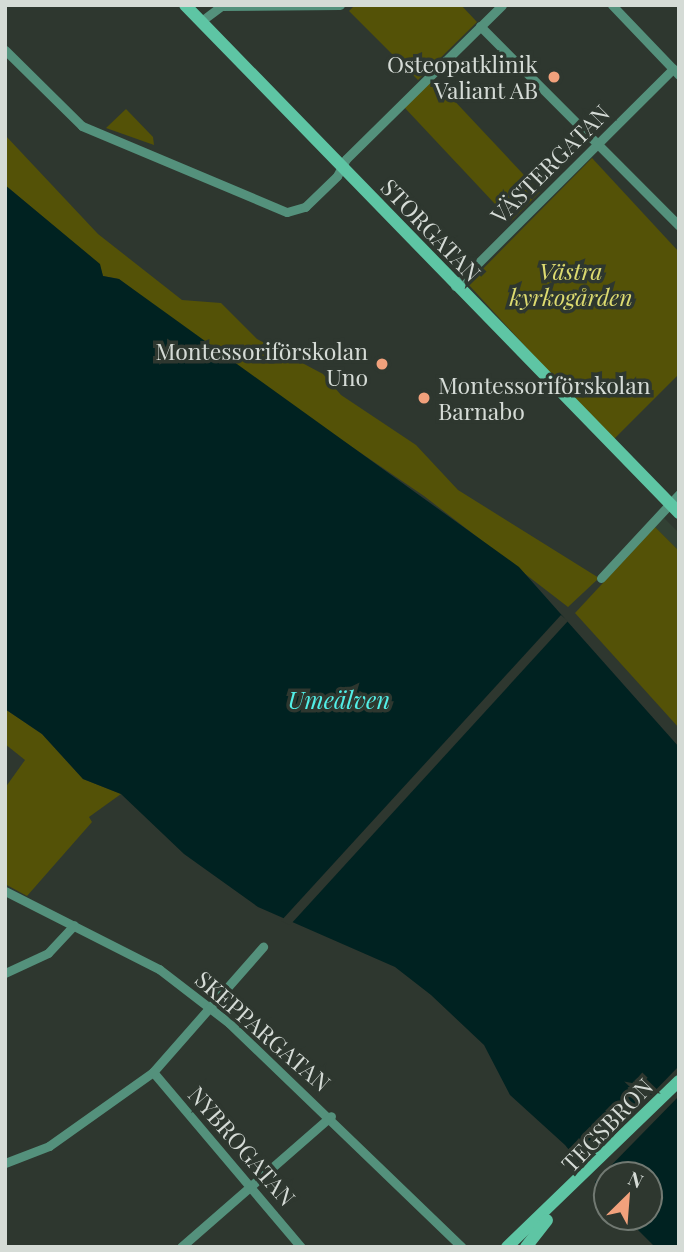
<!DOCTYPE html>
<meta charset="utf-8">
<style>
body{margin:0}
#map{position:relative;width:684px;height:1252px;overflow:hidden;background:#2e372f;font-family:"Playfair Display",serif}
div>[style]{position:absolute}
.built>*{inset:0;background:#324134}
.green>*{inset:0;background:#545207}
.water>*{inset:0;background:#002221}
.pier>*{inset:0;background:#2e372f}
.street>*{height:9px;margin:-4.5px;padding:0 4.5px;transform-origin:4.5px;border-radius:4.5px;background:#54917c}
.secondary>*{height:12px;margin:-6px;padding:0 6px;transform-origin:6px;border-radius:6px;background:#5ec5a4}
.dots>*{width:19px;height:19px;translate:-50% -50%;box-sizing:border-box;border:4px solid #2e372f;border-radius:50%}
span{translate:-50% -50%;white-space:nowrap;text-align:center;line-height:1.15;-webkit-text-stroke:7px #2e372f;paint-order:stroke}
.poi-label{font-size:23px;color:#d5dbd6}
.right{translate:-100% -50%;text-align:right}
.left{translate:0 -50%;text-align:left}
.street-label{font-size:23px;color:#d5dbd6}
.park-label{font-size:23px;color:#dddb70;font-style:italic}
.water-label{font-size:24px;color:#52efe7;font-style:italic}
.frame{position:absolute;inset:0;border:7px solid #d5dbd6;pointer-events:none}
.north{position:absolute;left:593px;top:1161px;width:70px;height:70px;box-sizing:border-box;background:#2e372f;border:2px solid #717972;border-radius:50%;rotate:25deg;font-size:19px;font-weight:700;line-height:28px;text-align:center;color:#d5dbd6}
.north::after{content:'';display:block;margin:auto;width:24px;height:32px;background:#f1a17c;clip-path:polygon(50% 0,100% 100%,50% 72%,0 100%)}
</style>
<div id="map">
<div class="built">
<div style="clip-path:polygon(664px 518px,679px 533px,679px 551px,655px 527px)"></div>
</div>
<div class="green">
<div style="clip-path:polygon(355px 5px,461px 5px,477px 22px,418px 80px,349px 11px)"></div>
<div style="clip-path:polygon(433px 78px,540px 192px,511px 221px,404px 107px)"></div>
<div style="clip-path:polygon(126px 109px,153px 137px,154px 145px,106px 128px)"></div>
<div style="clip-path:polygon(5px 135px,98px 234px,182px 300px,221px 303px,257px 339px,323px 374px,341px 395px,416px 445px,458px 490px,599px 578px,568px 607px,424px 496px,220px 357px,119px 279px,103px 276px,99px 264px,5px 185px)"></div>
<div style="clip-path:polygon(592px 158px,679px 252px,679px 374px,612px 441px,468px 284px)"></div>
<div style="clip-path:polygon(655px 527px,679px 551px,679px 728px,575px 613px)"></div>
<div style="clip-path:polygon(5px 709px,42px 734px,83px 779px,121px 794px,89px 817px,92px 822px,27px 896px,5px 884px,5px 788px,25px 760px,5px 744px)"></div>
</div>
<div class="water">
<div style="clip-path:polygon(5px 185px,100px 264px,103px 276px,119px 279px,519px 567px,679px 747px,679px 1247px,655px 1247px,625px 1217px,649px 1217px,649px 1175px,607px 1175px,607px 1197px,565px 1145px,510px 1095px,484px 1045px,431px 995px,395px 967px,258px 907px,184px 854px,121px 794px,83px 779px,42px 734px,5px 709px)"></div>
</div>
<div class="pier">
<div style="clip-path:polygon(561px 615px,568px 621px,290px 925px,281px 921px)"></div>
<div style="clip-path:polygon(679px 1066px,679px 1096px,592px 1185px,579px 1169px)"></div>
</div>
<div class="street">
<div style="left:612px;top:5px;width:97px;rotate:46.3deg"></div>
<div style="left:200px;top:22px;width:26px;rotate:-37deg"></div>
<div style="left:221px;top:6px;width:119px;rotate:-0.5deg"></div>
<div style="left:480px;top:26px;width:282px;rotate:45.1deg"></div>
<div style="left:5px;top:50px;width:108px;rotate:44.6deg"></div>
<div style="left:82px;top:126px;width:222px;rotate:22.8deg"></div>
<div style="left:287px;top:212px;width:19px;rotate:-16deg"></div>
<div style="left:305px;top:207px;width:45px;rotate:-44.1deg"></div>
<div style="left:337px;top:176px;width:19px;rotate:-62deg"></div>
<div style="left:346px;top:159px;width:219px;rotate:-44.6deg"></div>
<div style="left:455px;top:286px;width:308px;rotate:-44.9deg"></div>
<div style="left:601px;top:578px;width:115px;rotate:-47.1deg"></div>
<div style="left:5px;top:891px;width:173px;rotate:26.9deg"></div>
<div style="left:159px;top:969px;width:88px;rotate:37.6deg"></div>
<div style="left:229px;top:1023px;width:323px;rotate:43.9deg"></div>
<div style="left:5px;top:973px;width:47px;rotate:-24.9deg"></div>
<div style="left:48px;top:953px;width:38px;rotate:-47deg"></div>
<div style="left:153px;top:1072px;width:229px;rotate:49.8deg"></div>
<div style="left:5px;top:1163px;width:47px;rotate:-21.1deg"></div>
<div style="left:49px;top:1146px;width:128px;rotate:-35.4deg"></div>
<div style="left:153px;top:1072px;width:167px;rotate:-48.7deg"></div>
<div style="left:181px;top:1247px;width:199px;rotate:-41.1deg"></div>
</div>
<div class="secondary">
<div style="left:185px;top:5px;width:709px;rotate:45.8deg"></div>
<div style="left:507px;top:1247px;width:239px;rotate:-44deg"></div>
<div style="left:526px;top:1247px;width:34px;rotate:-52deg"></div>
</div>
<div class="dots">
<div style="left:554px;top:77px;background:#f1a17c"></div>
<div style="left:382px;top:364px;background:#f1a17c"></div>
<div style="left:424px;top:398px;background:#f1a17c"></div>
</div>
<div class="poi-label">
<span class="right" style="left:538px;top:77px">Osteopatklinik<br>Valiant AB</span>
<span class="right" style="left:368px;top:364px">Montessoriförskolan<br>Uno</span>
<span class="left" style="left:438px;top:398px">Montessoriförskolan<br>Barnabo</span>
</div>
<div class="street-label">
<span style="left:550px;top:164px;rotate:-45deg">VÄSTERGATAN</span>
<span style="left:431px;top:230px;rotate:46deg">STORGATAN</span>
<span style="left:263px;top:1031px;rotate:41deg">SKEPPARGATAN</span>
<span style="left:607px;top:1125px;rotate:-46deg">TEGSBRON</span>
<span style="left:242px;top:1146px;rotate:49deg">NYBROGATAN</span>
</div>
<div class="park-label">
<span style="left:571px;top:284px">Västra<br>kyrkogården</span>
</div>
<div class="water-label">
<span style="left:339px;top:700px">Umeälven</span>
</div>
<div class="frame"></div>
<div class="north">N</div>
</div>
